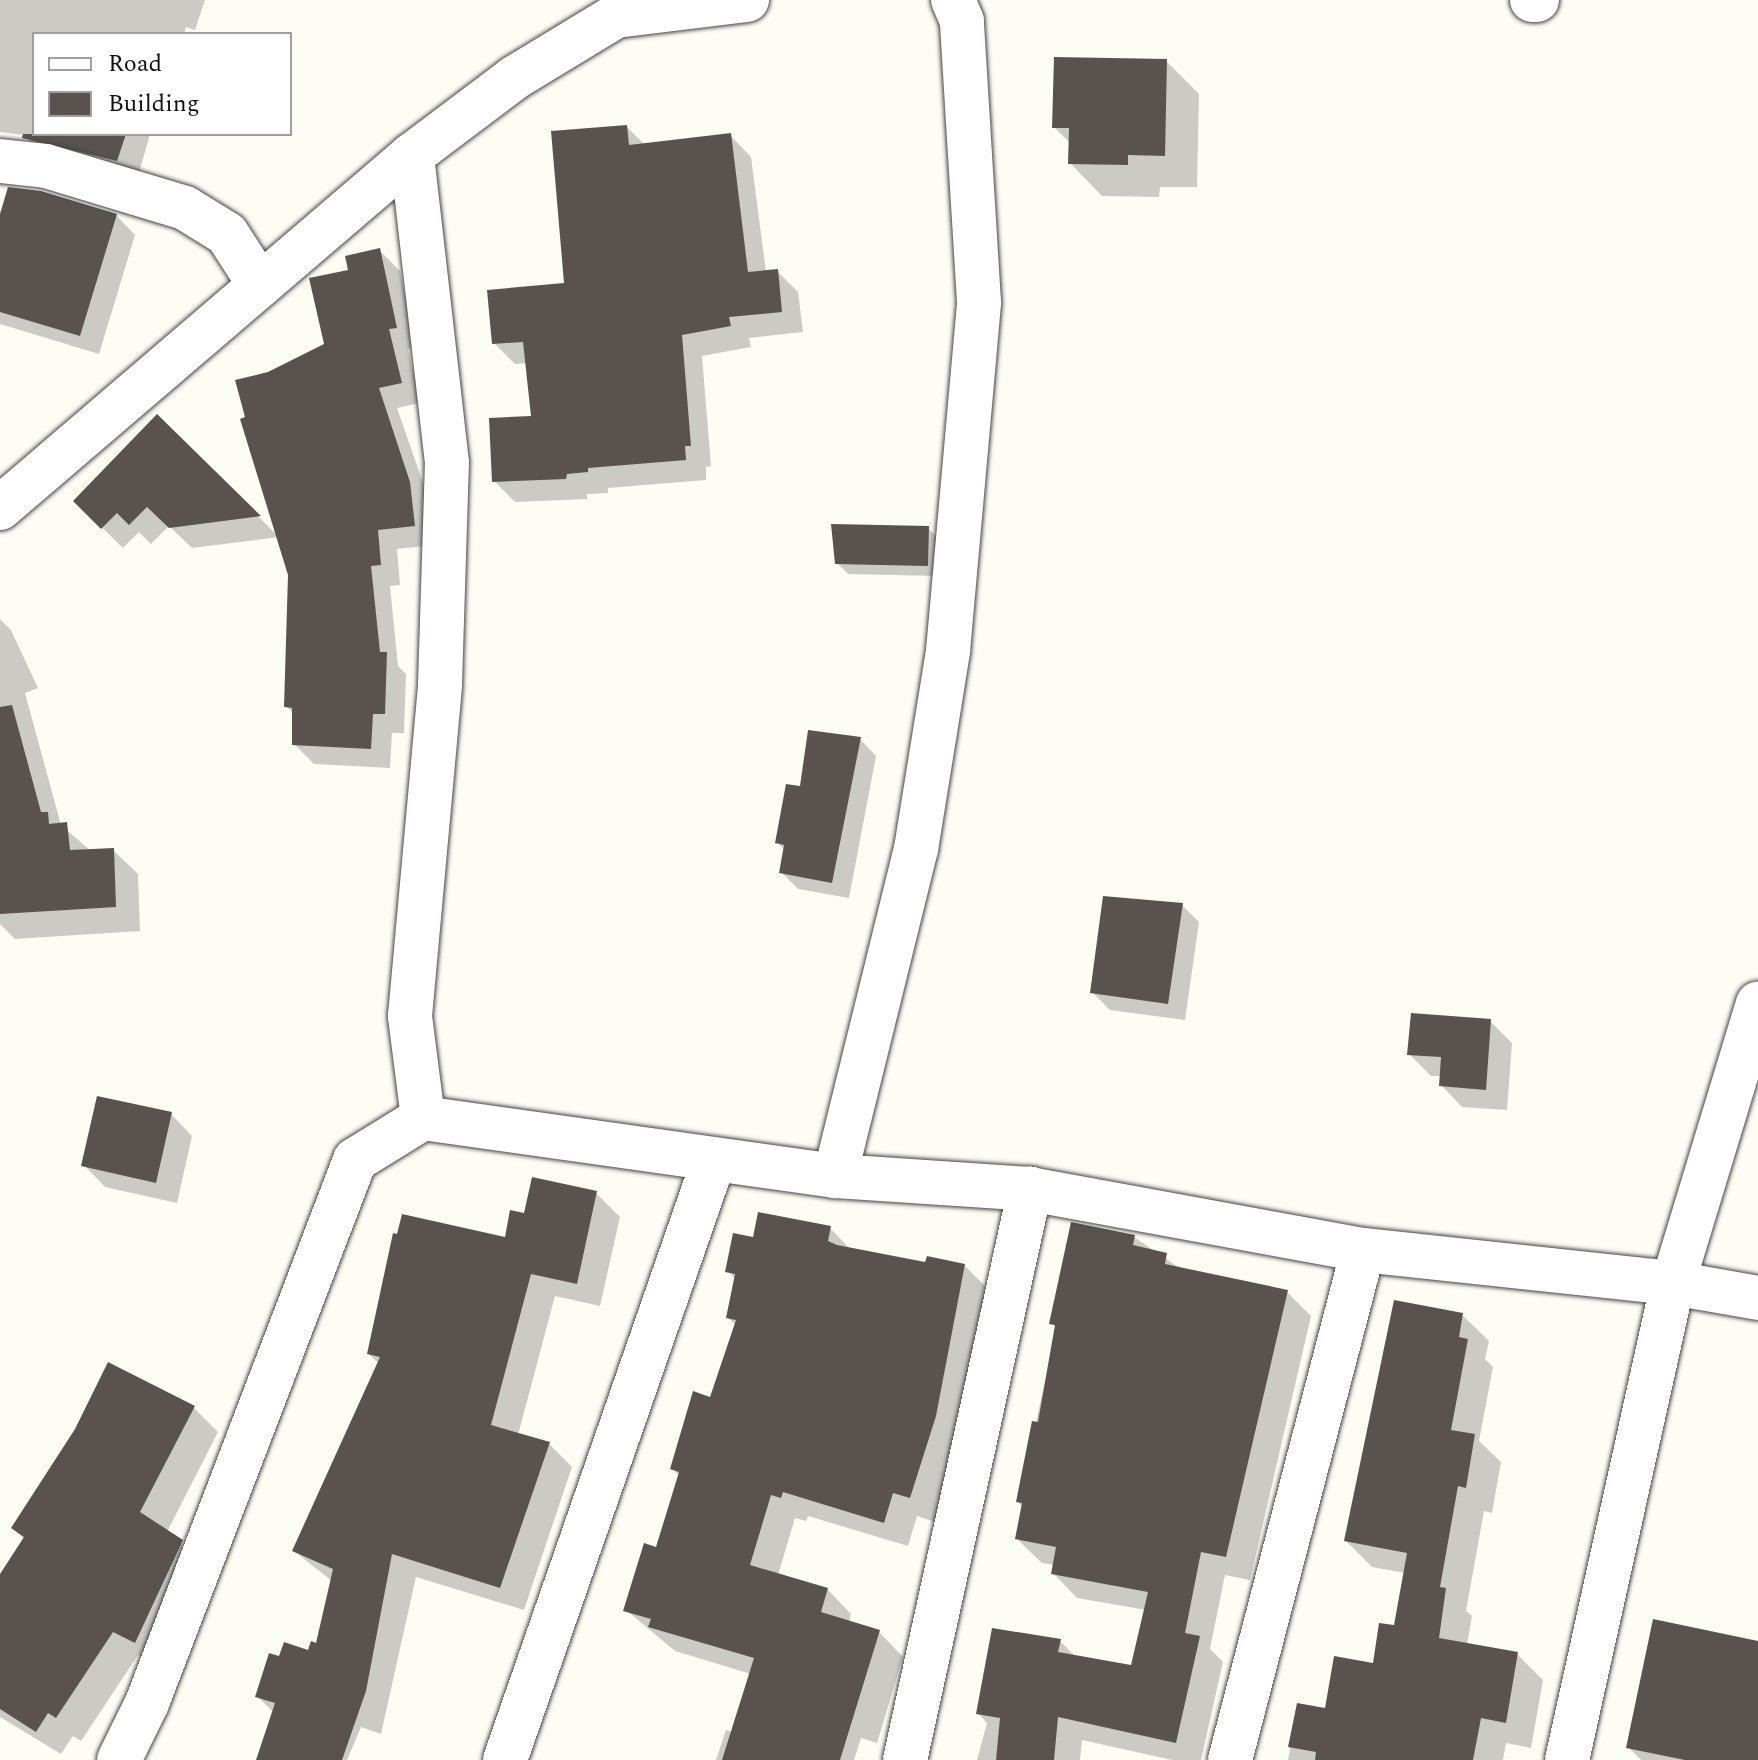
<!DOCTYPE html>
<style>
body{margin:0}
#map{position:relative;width:1758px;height:1760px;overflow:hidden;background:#fefdf5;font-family:Spectral,serif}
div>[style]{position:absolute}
.shadow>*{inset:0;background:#0003}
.building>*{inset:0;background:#59524e}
.roads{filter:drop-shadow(0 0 2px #444) drop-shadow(0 0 2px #444)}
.minor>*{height:44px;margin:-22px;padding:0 22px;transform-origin:22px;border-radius:22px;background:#fff}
span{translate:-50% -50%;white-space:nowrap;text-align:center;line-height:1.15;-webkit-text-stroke:8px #fff;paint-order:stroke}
.legend{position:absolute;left:32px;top:32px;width:260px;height:104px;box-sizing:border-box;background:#fff;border:2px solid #a0a0a0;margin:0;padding:10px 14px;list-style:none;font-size:24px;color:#111}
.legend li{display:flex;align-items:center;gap:16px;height:40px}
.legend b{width:40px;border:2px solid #a0a0a0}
</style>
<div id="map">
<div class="shadow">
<div style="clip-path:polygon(0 0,205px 0,195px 30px,186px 27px,184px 34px,34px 34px,34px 134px,150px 134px,137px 180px,43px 157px,25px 135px,0 132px)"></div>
<div style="clip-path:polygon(1166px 61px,1199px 94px,1197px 187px,1160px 187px,1159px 197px,1102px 196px,1070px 163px,1071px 144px,1054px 127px)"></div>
<div style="clip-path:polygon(627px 127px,645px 145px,730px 135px,751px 157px,766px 272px,777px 271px,798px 292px,803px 332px,749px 338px,751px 347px,702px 356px,711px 466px,706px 467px,706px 480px,608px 488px,608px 493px,587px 494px,587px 499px,515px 502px,494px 481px,533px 418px,527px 363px,515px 364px,494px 343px,566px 285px)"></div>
<div style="clip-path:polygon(116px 215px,135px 235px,99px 354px,0 324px,0 221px)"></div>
<div style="clip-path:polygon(380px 251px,400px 271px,416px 347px,408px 349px,420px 403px,397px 408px,430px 503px,434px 545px,397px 549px,400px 585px,390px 586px,398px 666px,406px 674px,404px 733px,392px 733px,390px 768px,314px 764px,294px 744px,294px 714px,286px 706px,290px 574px,279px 537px,192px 548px,169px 526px,151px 544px,139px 532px,123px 548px,75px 501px,157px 416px,278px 536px,247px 418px,269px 374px,327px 345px,350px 272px)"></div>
<div style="clip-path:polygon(928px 528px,938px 538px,937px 576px,848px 574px,837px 563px)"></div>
<div style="clip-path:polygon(0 619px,11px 630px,38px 688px,25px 693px,61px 825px,91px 851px,113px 850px,138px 874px,140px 931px,15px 939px,0 924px)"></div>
<div style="clip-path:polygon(860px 739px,876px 756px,849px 898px,798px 889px,782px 873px,785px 850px,778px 843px,802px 789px)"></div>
<div style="clip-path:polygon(1182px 905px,1199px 922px,1185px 1020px,1110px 1010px,1092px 992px)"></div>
<div style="clip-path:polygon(1490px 1021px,1512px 1043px,1507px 1110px,1462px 1107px,1441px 1085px,1442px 1076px,1431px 1076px,1409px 1054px)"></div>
<div style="clip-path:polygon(171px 1114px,192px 1136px,177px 1203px,105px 1187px,84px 1165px)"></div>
<div style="clip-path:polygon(596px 1193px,620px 1217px,600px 1306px,555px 1296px,518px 1435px,549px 1444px,572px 1467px,524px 1610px,416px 1577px,381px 1734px,361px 1727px,347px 1760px,266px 1760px,274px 1713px,257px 1696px,280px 1658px,309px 1653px,318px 1646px,332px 1581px,294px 1551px,379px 1364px,369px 1354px,506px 1239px,526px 1215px)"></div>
<div style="clip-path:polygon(830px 1228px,851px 1250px,926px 1264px,964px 1265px,989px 1290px,935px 1522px,917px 1516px,908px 1546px,808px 1516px,806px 1521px,795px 1518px,778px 1575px,827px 1589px,851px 1614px,849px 1623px,879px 1632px,903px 1657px,877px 1743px,861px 1738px,854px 1760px,716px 1760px,726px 1730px,733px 1732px,751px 1674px,675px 1651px,626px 1610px,657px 1549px,680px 1476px,672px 1469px,712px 1399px,737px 1326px,728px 1318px,736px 1280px,728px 1271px,755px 1239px)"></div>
<div style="clip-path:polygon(1134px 1237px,1181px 1269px,1287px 1292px,1311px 1316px,1250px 1580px,1225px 1575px,1210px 1649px,1223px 1662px,1201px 1760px,1172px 1760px,1082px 1740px,1080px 1760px,977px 1760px,987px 1723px,978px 1713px,1060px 1641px,1076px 1657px,1133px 1667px,1146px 1610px,1077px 1598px,1053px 1573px,1055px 1565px,1042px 1563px,1017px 1539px,1023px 1507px,1018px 1502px,1057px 1328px,1051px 1323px)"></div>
<div style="clip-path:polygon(1462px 1315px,1489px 1341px,1485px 1359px,1493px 1367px,1479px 1441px,1501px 1462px,1492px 1513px,1484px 1511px,1466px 1611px,1472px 1616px,1467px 1645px,1517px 1654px,1543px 1680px,1531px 1748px,1506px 1743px,1503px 1760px,1288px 1760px,1298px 1706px,1327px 1711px,1374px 1665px,1395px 1627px,1405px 1573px,1372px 1567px,1346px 1541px)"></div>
<div style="clip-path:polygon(194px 1408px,218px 1432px,167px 1532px,206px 1565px,159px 1666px,138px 1655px,81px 1741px,73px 1736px,61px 1754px,0 1717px,0 1578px,25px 1540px,13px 1528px)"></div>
<div style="clip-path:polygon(1758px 1643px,1758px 1760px,1641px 1760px,1628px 1747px)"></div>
</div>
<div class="building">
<div style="clip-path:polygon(1054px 57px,1167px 59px,1165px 156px,1128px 155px,1128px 165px,1068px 164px,1069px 128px,1052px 128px)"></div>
<div style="clip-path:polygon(627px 125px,629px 145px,731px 133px,748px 272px,778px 269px,782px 312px,729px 317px,731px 326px,682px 335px,691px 446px,685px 446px,686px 460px,588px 468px,588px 472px,567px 474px,566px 479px,492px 482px,489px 418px,531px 416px,523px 342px,492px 344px,487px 290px,564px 283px,551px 131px)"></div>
<div style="clip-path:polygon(23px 134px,126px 134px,117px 161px,22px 138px)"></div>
<div style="clip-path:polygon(8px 187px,41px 191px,117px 214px,80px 336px,0 312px,0 214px)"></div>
<div style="clip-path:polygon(380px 248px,397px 328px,389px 329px,402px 383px,379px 388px,410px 482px,415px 526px,378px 530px,381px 565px,371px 566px,380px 652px,387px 652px,385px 714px,373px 714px,371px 749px,292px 745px,292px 708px,284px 707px,288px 575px,240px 419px,245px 417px,235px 380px,268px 372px,324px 344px,309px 278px,348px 270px,345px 256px)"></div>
<div style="clip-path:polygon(157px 414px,261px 516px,169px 528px,147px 507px,129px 525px,117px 513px,101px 529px,73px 501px)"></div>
<div style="clip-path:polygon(831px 524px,929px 526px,928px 566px,835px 564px)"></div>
<div style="clip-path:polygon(12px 705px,41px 812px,48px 812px,49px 824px,67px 822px,70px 850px,114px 848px,116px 907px,0 914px,0 707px)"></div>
<div style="clip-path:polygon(808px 730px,861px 737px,832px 883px,779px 873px,784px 845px,775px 843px,786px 784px,800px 786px)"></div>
<div style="clip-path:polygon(1103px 896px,1183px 903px,1168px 1004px,1090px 993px)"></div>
<div style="clip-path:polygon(1411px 1013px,1491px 1019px,1486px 1090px,1439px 1086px,1441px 1057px,1407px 1055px)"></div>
<div style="clip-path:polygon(97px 1096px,172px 1112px,156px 1183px,81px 1166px)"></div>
<div style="clip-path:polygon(532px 1177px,597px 1191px,577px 1284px,531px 1274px,491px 1425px,550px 1442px,500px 1588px,392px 1554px,366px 1691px,342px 1760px,256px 1760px,275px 1703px,255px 1697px,269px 1653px,279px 1656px,284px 1642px,308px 1650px,311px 1641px,316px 1643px,333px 1569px,292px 1551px,380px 1357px,367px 1354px,393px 1233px,397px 1234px,402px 1214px,505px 1237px,510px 1210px,524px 1213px)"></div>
<div style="clip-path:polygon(758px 1212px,831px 1226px,828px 1241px,837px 1245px,925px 1262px,927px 1256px,965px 1264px,936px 1416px,910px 1498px,893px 1493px,884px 1523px,783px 1492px,781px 1498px,771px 1495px,750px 1565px,828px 1588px,821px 1612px,880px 1630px,840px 1760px,722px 1760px,754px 1658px,648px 1627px,651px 1619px,623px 1611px,644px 1543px,656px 1547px,679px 1472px,670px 1469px,693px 1391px,710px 1397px,736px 1320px,726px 1318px,735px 1274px,725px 1272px,733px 1233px,753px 1237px)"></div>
<div style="clip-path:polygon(1071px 1222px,1135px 1235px,1133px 1245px,1167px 1253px,1165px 1264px,1288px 1290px,1226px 1557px,1201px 1552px,1185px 1633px,1200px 1636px,1176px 1743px,1058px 1717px,1054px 1760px,996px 1760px,1000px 1718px,976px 1714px,992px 1628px,1061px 1639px,1058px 1652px,1131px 1665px,1148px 1592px,1051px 1574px,1056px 1547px,1015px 1539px,1022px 1503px,1016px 1502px,1032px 1421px,1038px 1422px,1055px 1325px,1049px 1324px)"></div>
<div style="clip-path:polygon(1394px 1300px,1463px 1313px,1459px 1337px,1468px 1339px,1451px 1430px,1475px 1434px,1466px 1488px,1458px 1486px,1440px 1587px,1446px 1588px,1439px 1638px,1518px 1652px,1506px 1723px,1481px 1718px,1473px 1760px,1315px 1760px,1316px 1752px,1288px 1747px,1297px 1703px,1325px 1708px,1334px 1656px,1373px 1663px,1379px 1623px,1394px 1625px,1407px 1553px,1344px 1541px)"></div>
<div style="clip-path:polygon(108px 1362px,195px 1406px,140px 1512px,183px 1540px,135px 1643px,113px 1632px,56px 1718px,48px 1713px,36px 1732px,0 1709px,0 1574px,24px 1537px,11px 1528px,75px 1429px)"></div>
<div style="clip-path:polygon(1653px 1619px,1758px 1641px,1758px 1760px,1685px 1760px,1626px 1748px)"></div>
</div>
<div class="roads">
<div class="minor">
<div style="left:1532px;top:0;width:5px"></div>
<div style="left:0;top:161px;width:46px;rotate:6.2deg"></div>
<div style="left:46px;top:166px;width:145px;rotate:16.8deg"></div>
<div style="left:185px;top:208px;width:49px;rotate:31.8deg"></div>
<div style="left:227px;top:234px;width:61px;rotate:57.1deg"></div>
<div style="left:0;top:508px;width:543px;rotate:-40.59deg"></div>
<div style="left:412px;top:155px;width:128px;rotate:-37deg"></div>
<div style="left:514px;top:78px;width:119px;rotate:-31.3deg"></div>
<div style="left:616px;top:16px;width:132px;rotate:-7deg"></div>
<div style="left:423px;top:1118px;width:416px;rotate:8deg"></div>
<div style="left:835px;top:1176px;width:195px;rotate:3.8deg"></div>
<div style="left:1030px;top:1189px;width:339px;rotate:10.4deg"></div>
<div style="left:1363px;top:1250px;width:312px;rotate:6.1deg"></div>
<div style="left:1673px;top:1283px;width:86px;rotate:10deg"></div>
<div style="left:835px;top:1176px;width:337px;rotate:-76.1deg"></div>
<div style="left:916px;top:849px;width:201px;rotate:-80.8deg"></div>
<div style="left:948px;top:651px;width:350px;rotate:-84.9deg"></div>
<div style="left:979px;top:302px;width:282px;rotate:-93.5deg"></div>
<div style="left:962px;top:21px;width:23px;rotate:-113deg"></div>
<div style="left:119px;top:1760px;width:64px;rotate:-63.8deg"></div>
<div style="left:147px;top:1703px;width:581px;rotate:-69.04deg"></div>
<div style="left:355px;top:1160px;width:80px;rotate:-31.7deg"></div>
<div style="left:423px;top:1118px;width:103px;rotate:-97.3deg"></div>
<div style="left:410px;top:1016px;width:333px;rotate:-84.8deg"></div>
<div style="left:440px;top:684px;width:221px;rotate:-88.2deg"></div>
<div style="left:447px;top:463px;width:310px;rotate:-96.5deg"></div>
<div style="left:505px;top:1760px;width:635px;rotate:-70.8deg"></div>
<div style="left:905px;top:1760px;width:585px;rotate:-77.65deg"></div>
<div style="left:1230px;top:1760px;width:527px;rotate:-75.38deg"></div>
<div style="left:1567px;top:1760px;width:489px;rotate:-77.5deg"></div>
<div style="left:1673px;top:1283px;width:292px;rotate:-73.1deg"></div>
</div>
</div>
<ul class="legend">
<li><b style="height:10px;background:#fff"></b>Road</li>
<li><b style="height:22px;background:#59524e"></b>Building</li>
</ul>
</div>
